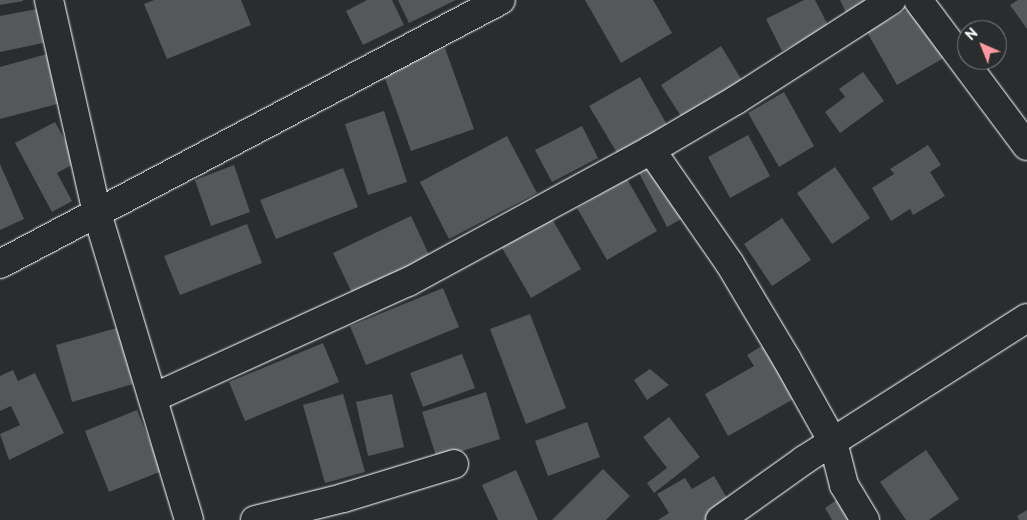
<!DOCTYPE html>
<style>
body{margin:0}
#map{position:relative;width:1027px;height:520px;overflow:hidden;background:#2a2d2e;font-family:"Balsamiq Sans",sans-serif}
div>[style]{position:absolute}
.building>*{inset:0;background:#555758}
.roads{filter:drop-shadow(0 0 1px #fff) drop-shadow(0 0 1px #fff)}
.minor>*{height:28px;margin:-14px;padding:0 14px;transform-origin:14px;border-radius:14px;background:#2a2d2e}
span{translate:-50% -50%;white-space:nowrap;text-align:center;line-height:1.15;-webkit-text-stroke:4px #2a2d2e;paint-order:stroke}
.north{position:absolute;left:957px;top:20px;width:50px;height:50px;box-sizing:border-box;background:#2a2d2e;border:1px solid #7f8182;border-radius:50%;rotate:316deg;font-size:14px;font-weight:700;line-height:20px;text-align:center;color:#fff}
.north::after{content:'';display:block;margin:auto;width:18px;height:22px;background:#ff9aa2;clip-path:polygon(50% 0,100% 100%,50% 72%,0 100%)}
</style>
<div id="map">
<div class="building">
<div style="clip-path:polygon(0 0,23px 0,23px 1px,0 5px)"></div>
<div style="clip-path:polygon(154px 0,241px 0,251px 25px,167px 59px,144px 4px)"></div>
<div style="clip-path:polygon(367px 0,392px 0,404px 25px,363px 45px,346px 11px)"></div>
<div style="clip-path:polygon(398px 0,456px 0,409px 23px)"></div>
<div style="clip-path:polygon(585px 0,653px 0,672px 33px,621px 63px)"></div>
<div style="clip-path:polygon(804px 0,815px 0,829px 27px,782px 51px,766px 19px)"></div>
<div style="clip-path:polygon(840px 0,877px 0,847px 15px)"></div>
<div style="clip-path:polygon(1018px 0,1027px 0,1027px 29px,1010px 5px)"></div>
<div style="clip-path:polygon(917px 4px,947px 56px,897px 85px,867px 32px)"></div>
<div style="clip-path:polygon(37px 9px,43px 43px,0 52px,0 16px)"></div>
<div style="clip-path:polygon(721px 46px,743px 82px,684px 121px,661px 85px)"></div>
<div style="clip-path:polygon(445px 48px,474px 129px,411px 151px,382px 70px)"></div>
<div style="clip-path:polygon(47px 54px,61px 103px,0 119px,0 67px)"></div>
<div style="clip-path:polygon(863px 72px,884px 101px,840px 133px,825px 112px,845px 97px,839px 89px)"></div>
<div style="clip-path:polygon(640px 77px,670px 130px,620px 158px,589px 106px)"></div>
<div style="clip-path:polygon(784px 92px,814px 146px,779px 167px,748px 113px)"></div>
<div style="clip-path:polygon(384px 111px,407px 182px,368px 195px,345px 124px)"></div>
<div style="clip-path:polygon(55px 122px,77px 162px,57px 173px,72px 201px,52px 212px,15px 143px)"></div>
<div style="clip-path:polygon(582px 126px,598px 158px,552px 182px,535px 150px)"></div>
<div style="clip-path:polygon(748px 135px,770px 176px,730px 198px,708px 157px)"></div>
<div style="clip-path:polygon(507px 136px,537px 193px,449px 239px,420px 182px)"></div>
<div style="clip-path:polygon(928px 145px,941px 165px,930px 172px,945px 196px,913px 215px,910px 209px,891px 221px,872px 188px,894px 174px,890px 169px)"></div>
<div style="clip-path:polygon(0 164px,24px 219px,0 230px)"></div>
<div style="clip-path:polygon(656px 164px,685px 217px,667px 227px,639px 173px)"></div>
<div style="clip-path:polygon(234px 165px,250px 212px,211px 226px,195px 180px)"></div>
<div style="clip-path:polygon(835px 167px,870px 218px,832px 244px,797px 193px)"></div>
<div style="clip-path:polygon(343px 168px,358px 207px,276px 239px,260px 200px)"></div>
<div style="clip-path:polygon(627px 179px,657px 231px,607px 260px,577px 208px)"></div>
<div style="clip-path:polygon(411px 216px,431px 259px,353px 295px,333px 253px)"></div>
<div style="clip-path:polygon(551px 217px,581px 269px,531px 298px,501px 246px)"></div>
<div style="clip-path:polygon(782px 218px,811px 260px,772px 286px,744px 244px)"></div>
<div style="clip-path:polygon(247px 224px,262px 263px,180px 295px,164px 256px)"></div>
<div style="clip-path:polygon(443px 288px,459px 327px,366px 365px,350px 326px)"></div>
<div style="clip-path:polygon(530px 314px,566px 408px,526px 424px,490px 329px)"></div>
<div style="clip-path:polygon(117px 328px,133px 384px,72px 402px,56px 345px)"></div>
<div style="clip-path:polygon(323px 343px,339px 382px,245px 421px,229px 382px)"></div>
<div style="clip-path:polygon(767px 343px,797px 397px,728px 436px,705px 394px,754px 366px,747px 355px)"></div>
<div style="clip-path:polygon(462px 354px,475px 388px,423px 407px,410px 373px)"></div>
<div style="clip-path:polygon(650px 369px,669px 385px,647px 400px,634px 380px)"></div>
<div style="clip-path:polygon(13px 370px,18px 381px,35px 373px,64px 433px,9px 460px,0 434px,20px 425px,11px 406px,0 411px,0 376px)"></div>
<div style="clip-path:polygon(486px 392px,500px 439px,437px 459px,422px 412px)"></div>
<div style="clip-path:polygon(343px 394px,365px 472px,325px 483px,303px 405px)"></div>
<div style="clip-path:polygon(392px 394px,404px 447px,368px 456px,356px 402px)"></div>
<div style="clip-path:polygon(137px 410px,162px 471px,109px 492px,85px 431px)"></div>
<div style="clip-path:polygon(669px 417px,700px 457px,654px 493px,647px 483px,667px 468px,643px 437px)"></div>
<div style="clip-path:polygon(587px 422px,600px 457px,548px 476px,535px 441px)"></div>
<div style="clip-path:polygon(926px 450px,959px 499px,929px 520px,906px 520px,880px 482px)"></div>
<div style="clip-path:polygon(603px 469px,630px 496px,606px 520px,552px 520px)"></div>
<div style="clip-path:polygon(516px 470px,538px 520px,498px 520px,482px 485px)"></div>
<div style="clip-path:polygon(714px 476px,731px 505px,705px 520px,658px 520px,669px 513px,657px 494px,685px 478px,692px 489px)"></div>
<div style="clip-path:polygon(844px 495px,861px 520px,832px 520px,825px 508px)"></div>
<div style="clip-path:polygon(1027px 510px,1027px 520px,1019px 520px,1017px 516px)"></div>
</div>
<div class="roads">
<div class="minor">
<div style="left:49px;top:0;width:218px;rotate:77.3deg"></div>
<div style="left:97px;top:213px;width:320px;rotate:73.3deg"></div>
<div style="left:918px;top:0;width:182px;rotate:53.3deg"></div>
<div style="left:0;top:264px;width:566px;rotate:-27.79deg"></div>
<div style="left:153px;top:398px;width:280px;rotate:-24.5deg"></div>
<div style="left:408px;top:282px;width:277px;rotate:-28.5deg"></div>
<div style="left:255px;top:520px;width:91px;rotate:-14deg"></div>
<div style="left:343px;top:498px;width:116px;rotate:-17deg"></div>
<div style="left:720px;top:520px;width:103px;rotate:-35.5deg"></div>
<div style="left:804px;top:460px;width:264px;rotate:-32.5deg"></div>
<div style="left:865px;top:520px;width:41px;rotate:-121deg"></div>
<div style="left:844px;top:485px;width:44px;rotate:-104.3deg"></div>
<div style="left:833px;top:442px;width:96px;rotate:-119.2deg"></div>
<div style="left:786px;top:358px;width:109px;rotate:-120.8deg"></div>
<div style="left:730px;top:264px;width:139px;rotate:-124.7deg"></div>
<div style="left:651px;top:150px;width:99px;rotate:-30.5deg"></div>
<div style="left:736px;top:100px;width:185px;rotate:-32.7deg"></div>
</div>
</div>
<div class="north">N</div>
</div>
